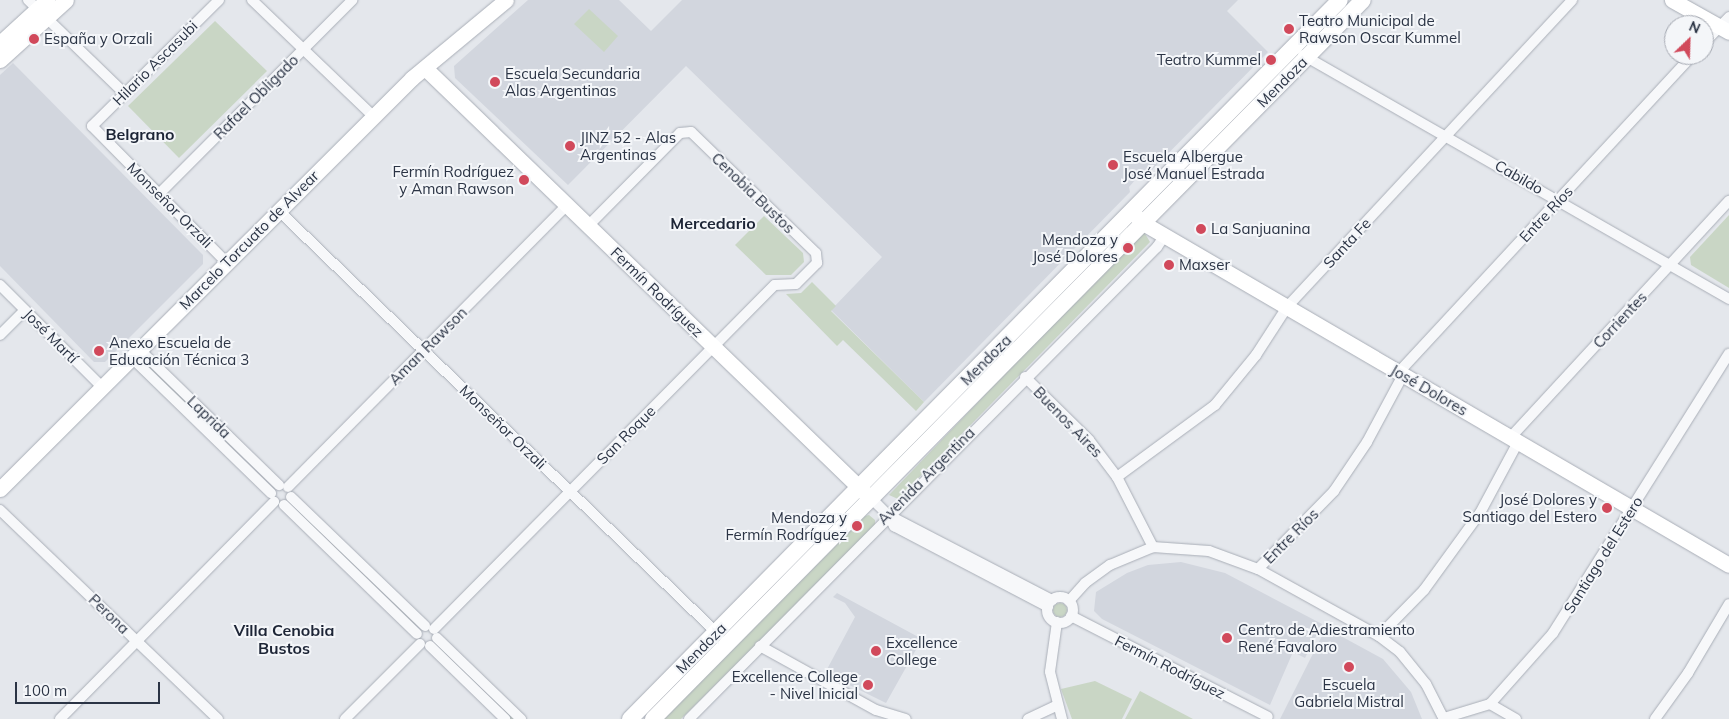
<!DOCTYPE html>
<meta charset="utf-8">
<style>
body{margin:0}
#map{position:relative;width:1729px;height:719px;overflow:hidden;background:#e4e7ec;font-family:Mulish,sans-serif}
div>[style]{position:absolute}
.built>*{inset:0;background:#d2d6de}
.green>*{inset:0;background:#c9d6c5}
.round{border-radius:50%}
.roads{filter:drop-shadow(0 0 1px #a9aeb7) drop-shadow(0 0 1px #a9aeb7)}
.street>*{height:10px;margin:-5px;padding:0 5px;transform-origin:5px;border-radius:5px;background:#f7f8fa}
.street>.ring{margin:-5px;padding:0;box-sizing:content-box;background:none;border:10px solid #f7f8fa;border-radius:50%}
.secondary>*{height:15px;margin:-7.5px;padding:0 7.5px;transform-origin:7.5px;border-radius:7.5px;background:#fff}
.primary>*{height:16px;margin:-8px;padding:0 8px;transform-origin:8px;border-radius:8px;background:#fff}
.dots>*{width:14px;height:14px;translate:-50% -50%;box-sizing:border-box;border:2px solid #f4f6f9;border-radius:50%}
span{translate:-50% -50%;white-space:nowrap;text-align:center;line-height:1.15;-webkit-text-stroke:4px #f4f6f9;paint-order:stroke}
.poi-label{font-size:15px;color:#2b3445}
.left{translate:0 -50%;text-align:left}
.right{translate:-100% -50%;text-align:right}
.street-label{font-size:15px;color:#2b3445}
.neighbourhood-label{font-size:16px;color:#1d2536;font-weight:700}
.north{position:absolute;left:1664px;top:15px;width:50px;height:50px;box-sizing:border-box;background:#f4f6f9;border:1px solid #a4a8b1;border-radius:50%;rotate:24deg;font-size:14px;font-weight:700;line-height:20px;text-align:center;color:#2b3445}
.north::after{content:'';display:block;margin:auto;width:18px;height:22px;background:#d1495b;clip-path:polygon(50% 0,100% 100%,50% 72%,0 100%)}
.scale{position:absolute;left:15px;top:682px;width:145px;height:22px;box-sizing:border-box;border:2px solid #2b3445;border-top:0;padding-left:6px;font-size:15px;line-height:18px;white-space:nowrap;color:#2b3445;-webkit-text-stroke:4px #f4f6f9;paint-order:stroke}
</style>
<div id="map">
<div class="built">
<div style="clip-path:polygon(528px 0,619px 0,651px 31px,682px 0,1238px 0,1227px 11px,1268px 52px,1143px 179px,1136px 179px,1129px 187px,1130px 192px,924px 402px,831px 310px,882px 257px,686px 66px,568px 185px,455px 78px,454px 66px)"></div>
<div style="clip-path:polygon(13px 63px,203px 255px,203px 264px,105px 362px,94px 362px,0 266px,0 75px)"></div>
<div style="clip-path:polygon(1181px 562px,1225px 573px,1322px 624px,1305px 658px,1293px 652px,1270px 705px,1102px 619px,1094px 611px,1096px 592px,1127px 573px,1148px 565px)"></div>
<div style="clip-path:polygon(837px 593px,922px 639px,886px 703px,825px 673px,855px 617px,845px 603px,833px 597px)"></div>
<div style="clip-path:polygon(1326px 628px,1383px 659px,1411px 692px,1422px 719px,1280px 719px)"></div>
</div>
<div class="green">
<div style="clip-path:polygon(589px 9px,618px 36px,604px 52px,574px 24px)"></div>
<div style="clip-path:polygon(215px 21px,267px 71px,179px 158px,128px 106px)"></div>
<div style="clip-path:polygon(1729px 215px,1729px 288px,1691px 265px,1690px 257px)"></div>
<div style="clip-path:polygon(764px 216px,803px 253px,804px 262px,791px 275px,766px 275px,735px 245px)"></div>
<div style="clip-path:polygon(1144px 232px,1150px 242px,898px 499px,889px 495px,1140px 233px)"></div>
<div style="clip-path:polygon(812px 282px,836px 306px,831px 311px,924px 402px,916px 411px,843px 340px,837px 346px,786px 294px,801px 293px)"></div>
<div style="clip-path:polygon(147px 363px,271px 483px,271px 484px,145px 365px)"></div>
<div style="clip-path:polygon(294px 505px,417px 624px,416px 625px,292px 508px)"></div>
<div style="clip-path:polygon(869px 515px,875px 520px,875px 526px,681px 719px,664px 719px,865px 516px)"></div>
<div class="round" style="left:1053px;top:603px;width:14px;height:14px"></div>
<div style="clip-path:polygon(440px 646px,515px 719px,510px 719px,438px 649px)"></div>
<div style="clip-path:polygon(1095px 681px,1132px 699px,1122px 719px,1072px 719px,1061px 689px)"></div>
<div style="clip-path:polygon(1140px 691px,1193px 719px,1125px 719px)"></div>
</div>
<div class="roads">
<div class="street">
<div style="left:28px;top:0;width:135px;rotate:44.1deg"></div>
<div style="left:219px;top:0;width:179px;rotate:135.2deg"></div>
<div style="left:92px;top:126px;width:192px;rotate:45.4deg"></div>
<div style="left:252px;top:0;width:169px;rotate:43.8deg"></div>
<div style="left:1704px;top:43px;width:36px;rotate:-46deg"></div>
<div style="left:1303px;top:55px;width:491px;rotate:29.8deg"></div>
<div style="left:159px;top:194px;width:274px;rotate:-45.1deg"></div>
<div style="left:279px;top:211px;width:611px;rotate:43.94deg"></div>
<div style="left:0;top:285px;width:144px;rotate:45deg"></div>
<div style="left:0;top:335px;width:35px;rotate:-45deg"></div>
<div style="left:140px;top:350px;width:194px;rotate:44.2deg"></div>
<div style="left:132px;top:358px;width:194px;rotate:44.2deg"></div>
<div style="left:1399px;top:372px;width:432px;rotate:-47.2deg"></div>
<div style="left:1025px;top:377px;width:90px;rotate:44.5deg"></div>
<div style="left:1089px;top:440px;width:46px;rotate:52.9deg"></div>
<div style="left:1117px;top:477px;width:79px;rotate:62.8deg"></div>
<div style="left:1510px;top:438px;width:323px;rotate:-47.3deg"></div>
<div style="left:1117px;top:477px;width:122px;rotate:-36.3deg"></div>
<div style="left:1215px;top:405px;width:65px;rotate:-50.6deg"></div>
<div style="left:1256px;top:355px;width:57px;rotate:-57.1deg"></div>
<div style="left:1287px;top:307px;width:419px;rotate:-47.1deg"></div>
<div style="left:288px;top:487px;width:397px;rotate:-45.3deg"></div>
<div style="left:291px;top:497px;width:186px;rotate:43.9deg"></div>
<div style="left:872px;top:499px;width:23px;rotate:45deg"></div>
<div style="left:888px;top:515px;width:13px;rotate:61deg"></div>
<div style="left:894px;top:526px;width:174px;rotate:27.7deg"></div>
<div style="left:284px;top:505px;width:185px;rotate:44.1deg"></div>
<div style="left:0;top:510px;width:302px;rotate:43.8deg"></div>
<div style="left:888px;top:515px;width:185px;rotate:27.4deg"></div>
<div style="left:1258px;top:569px;width:109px;rotate:-45.7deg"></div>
<div style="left:1334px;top:491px;width:59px;rotate:-56deg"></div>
<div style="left:1367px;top:442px;width:76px;rotate:-61.8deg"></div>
<div class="ring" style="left:1047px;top:597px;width:16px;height:16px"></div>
<div style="left:1069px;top:601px;width:24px;rotate:-48deg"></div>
<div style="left:1085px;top:583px;width:31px;rotate:-36deg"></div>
<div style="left:1110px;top:565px;width:47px;rotate:-22.7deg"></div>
<div style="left:1153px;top:547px;width:56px;rotate:4.1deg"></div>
<div style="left:1209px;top:551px;width:52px;rotate:20.2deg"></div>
<div style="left:1258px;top:569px;width:138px;rotate:29deg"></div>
<div style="left:1379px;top:636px;width:26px;rotate:37deg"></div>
<div style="left:1400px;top:652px;width:41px;rotate:50.9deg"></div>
<div style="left:1426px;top:684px;width:39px;rotate:63deg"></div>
<div style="left:1071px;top:616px;width:221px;rotate:27.1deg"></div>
<div style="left:1057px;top:622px;width:50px;rotate:98deg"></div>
<div style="left:1050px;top:672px;width:49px;rotate:75.7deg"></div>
<div style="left:434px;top:629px;width:484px;rotate:-45.3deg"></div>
<div style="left:775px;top:285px;width:21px;rotate:-3deg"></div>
<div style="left:796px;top:284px;width:30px;rotate:-45deg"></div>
<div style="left:817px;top:263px;width:10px;rotate:-96deg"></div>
<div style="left:816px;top:253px;width:174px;rotate:-135.9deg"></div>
<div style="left:691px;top:132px;width:11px;rotate:175deg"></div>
<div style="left:680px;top:133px;width:131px;rotate:134.7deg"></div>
<div style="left:1379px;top:636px;width:64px;rotate:-45.6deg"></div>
<div style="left:1424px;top:590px;width:95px;rotate:-54deg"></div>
<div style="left:1480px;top:513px;width:81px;rotate:-61.8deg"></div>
<div style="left:437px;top:638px;width:117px;rotate:44deg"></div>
<div style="left:430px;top:646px;width:105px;rotate:44.2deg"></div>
<div style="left:760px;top:646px;width:132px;rotate:28.9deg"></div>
<div style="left:876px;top:710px;width:31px;rotate:17deg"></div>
<div style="left:1490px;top:704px;width:30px;rotate:30deg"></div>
<div style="left:1444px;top:718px;width:48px;rotate:-16.9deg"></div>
<div style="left:1490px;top:704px;width:95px;rotate:-48.4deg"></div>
<div style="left:1553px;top:633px;width:330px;rotate:-57.8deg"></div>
<div style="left:60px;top:719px;width:305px;rotate:-45.4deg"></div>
<div style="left:345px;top:719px;width:106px;rotate:-45deg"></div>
<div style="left:689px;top:719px;width:665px;rotate:-45.24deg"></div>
<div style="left:1157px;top:247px;width:14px;rotate:-56deg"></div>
<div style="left:1028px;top:719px;width:31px;rotate:-25deg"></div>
<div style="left:1655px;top:719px;width:57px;rotate:-54.3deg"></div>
<div style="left:1688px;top:673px;width:80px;rotate:-59.3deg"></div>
</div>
<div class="secondary">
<div style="left:1672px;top:0;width:65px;rotate:29.3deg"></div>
<div style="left:0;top:43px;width:64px;rotate:-42.5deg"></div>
<div style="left:0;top:60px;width:89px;rotate:-42.3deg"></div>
<div style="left:425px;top:68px;width:616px;rotate:44.01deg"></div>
<div style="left:1135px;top:215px;width:11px;rotate:45deg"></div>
<div style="left:1143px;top:223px;width:678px;rotate:30.27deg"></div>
<div style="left:0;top:489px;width:582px;rotate:-44.93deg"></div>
<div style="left:412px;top:78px;width:122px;rotate:-39.7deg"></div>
</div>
<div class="primary">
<div style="left:630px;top:719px;width:1010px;rotate:-45.36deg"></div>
<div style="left:653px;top:719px;width:1010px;rotate:-45.36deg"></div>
</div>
</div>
<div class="dots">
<div style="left:1289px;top:29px;background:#d1495b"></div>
<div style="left:34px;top:39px;background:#d1495b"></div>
<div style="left:1271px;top:60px;background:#d1495b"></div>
<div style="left:495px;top:82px;background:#d1495b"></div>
<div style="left:570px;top:146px;background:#d1495b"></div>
<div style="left:1113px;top:165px;background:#d1495b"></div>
<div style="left:524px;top:180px;background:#d1495b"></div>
<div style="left:1201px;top:229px;background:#d1495b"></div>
<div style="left:1128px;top:248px;background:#d1495b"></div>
<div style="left:1169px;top:265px;background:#d1495b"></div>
<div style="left:99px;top:351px;background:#d1495b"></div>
<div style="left:1607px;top:508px;background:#d1495b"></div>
<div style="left:857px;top:526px;background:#d1495b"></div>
<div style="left:1227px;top:638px;background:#d1495b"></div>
<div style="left:876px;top:651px;background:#d1495b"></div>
<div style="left:1349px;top:667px;background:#d1495b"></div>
<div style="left:868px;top:685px;background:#d1495b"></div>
</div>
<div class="poi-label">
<span class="left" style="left:1299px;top:29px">Teatro Municipal de<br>Rawson Oscar Kummel</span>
<span class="left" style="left:44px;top:39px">España y Orzali</span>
<span class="right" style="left:1261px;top:60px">Teatro Kummel</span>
<span class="left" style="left:505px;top:82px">Escuela Secundaria<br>Alas Argentinas</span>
<span class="left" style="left:580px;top:146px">JINZ 52 - Alas<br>Argentinas</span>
<span class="left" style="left:1123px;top:165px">Escuela Albergue<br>José Manuel Estrada</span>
<span class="right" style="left:514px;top:180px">Fermín Rodríguez<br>y Aman Rawson</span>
<span class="left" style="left:1211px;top:229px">La Sanjuanina</span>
<span class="right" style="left:1118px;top:248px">Mendoza y<br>José Dolores</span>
<span class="left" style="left:1179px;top:265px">Maxser</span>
<span class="left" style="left:109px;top:351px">Anexo Escuela de<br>Educación Técnica 3</span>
<span class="right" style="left:1597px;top:508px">José Dolores y<br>Santiago del Estero</span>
<span class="right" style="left:847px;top:526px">Mendoza y<br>Fermín Rodríguez</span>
<span class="left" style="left:1238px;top:638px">Centro de Adiestramiento<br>René Favaloro</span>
<span class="left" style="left:886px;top:651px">Excellence<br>College</span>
<span class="right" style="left:858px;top:685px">Excellence College<br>- Nivel Inicial</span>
<span style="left:1349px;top:693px">Escuela<br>Gabriela Mistral</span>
</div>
<div class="street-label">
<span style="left:155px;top:63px;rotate:-45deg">Hilario Ascasubi</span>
<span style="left:1282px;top:82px;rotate:-45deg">Mendoza</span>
<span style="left:256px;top:97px;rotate:-45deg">Rafael Obligado</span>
<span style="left:1519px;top:177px;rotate:30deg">Cabildo</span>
<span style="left:753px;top:193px;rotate:44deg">Cenobia Bustos</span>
<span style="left:170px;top:205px;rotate:45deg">Monseñor Orzali</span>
<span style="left:1546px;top:214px;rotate:-47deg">Entre Ríos</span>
<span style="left:249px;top:240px;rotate:-45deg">Marcelo Torcuato de Alvear</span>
<span style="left:1347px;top:243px;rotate:-47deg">Santa Fe</span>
<span style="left:657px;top:292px;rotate:44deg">Fermín Rodríguez</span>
<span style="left:1620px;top:320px;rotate:-47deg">Corrientes</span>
<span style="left:51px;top:336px;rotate:45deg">José Martí</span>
<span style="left:428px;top:346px;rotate:-45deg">Aman Rawson</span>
<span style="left:986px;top:360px;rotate:-45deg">Mendoza</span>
<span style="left:1429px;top:390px;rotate:30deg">José Dolores</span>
<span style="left:209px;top:417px;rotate:44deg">Laprida</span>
<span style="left:1068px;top:422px;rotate:46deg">Buenos Aires</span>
<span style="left:503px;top:427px;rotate:44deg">Monseñor Orzali</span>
<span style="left:626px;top:435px;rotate:-45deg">San Roque</span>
<span style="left:926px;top:476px;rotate:-45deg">Avenida Argentina</span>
<span style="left:1291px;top:536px;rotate:-45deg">Entre Ríos</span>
<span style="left:1603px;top:555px;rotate:-58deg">Santiago del Estero</span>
<span style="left:109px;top:614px;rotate:44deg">Perona</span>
<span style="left:701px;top:648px;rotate:-45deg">Mendoza</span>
<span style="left:1170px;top:667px;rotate:27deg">Fermín Rodríguez</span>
</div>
<div class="neighbourhood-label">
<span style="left:140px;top:134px">Belgrano</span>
<span style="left:713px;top:223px">Mercedario</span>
<span style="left:284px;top:639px">Villa Cenobia<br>Bustos</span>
</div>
<div class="north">N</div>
<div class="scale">100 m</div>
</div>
